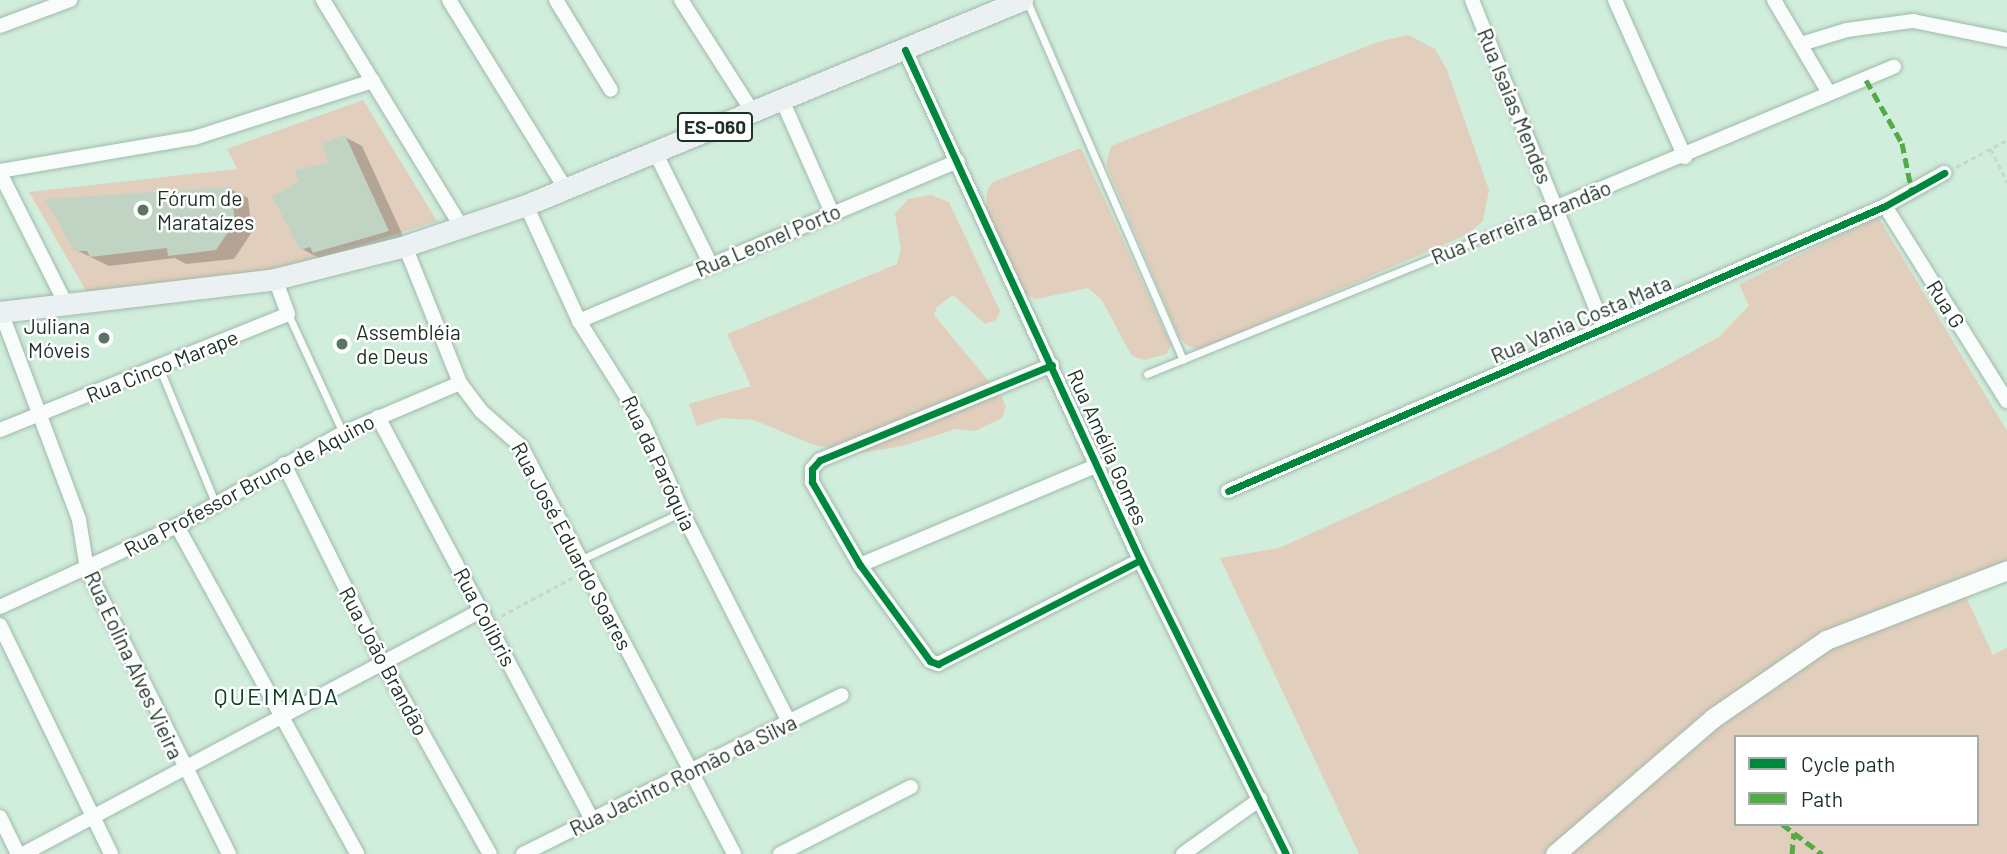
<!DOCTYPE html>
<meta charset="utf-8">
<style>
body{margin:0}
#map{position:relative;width:2007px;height:854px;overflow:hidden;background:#d1eedc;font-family:Barlow,sans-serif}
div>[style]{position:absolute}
.green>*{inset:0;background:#e2cebc}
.shadow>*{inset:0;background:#0003}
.building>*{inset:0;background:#c1d4c3}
.path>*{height:2.5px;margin-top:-1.25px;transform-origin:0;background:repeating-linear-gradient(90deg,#cbd4ce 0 5px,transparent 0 8.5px)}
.roads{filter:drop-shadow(0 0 2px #a2b9ab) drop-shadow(0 0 2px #a2b9ab)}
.lane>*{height:7px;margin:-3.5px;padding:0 3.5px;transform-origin:3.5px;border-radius:3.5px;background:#f8fcfa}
.street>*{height:14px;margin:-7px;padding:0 7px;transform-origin:7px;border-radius:7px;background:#f8fcfa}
.secondary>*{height:19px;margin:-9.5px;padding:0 9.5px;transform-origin:9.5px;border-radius:9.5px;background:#f8fcfa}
.primary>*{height:21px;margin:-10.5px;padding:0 10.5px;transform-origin:10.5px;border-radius:10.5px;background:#ebf1f2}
.quiet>*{height:5px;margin-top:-2.5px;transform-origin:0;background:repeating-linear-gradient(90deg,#52ab44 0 10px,transparent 0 15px)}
.cycleway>*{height:7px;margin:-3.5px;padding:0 3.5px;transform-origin:3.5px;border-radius:3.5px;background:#00873e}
.dots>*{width:19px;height:19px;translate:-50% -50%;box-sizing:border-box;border:4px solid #fff;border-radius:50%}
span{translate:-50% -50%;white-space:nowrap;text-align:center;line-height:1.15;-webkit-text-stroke:5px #fff;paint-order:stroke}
.shield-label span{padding:2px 5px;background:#fff;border:2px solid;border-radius:5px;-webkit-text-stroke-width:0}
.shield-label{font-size:19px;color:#1c3025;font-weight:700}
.street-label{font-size:21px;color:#1c3025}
.poi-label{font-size:21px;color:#1c3025}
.left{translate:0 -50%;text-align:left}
.right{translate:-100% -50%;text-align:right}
.quarter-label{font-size:24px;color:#0a3e26;letter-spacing:2px}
.legend{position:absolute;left:1734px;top:735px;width:245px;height:91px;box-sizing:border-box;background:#fff;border:2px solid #a4aca8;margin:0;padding:9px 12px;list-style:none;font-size:21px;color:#1c3025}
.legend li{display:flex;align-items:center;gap:14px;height:35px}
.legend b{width:35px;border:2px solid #a4aca8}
</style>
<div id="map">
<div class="green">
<div style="clip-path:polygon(1408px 35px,1435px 49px,1447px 70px,1489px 190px,1483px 221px,1468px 234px,1218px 342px,1199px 349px,1188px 346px,1179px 337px,1106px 164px,1111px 146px,1378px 42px)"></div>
<div style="clip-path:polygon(363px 100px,437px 221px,302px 264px,231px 279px,88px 294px,29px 192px,237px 169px,227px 149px)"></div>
<div style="clip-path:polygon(1081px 148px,1171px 345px,1167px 354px,1144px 360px,1132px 356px,1101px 299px,1088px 288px,1037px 299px,1026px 295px,986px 208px,987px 190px,993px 182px)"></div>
<div style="clip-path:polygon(931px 195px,949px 202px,1000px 311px,996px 320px,985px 324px,953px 295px,937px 307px,934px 315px,1001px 396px,1006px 407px,1002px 418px,975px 431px,956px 429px,903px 446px,855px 454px,811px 444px,754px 420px,721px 418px,697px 426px,689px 404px,751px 386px,727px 334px,897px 264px,901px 249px,895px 214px,908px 199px)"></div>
<div style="clip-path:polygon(evenodd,1878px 217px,2007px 431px,2007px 570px,1961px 586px,1993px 655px,2007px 648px,2007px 854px,1359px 854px,1220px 558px,1279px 548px,1494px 451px,1660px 369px,1719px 337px,1749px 306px,1739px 284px,1878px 217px,1736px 737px,1977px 737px,1977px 824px,1736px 824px,1736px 737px)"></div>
</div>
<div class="shadow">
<div style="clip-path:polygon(345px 137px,362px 146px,405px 240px,319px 258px,302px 249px,330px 163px)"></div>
<div style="clip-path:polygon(230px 189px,248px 198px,252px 232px,234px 259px,186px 264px,175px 258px,109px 266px,76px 250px)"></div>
</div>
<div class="building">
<div style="clip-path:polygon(345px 135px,389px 231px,313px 253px,310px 247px,300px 250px,272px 196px,300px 181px,294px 171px,328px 162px,322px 144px)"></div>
<div style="clip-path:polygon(231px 187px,235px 222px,216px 250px,168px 256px,167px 248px,90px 257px,87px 251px,74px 251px,45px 199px)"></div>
</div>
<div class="path">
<div style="left:1991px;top:149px;width:37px;rotate:64deg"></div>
<div style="left:1956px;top:167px;width:58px;rotate:-27.9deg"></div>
<div style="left:501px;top:616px;width:81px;rotate:-28.2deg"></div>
</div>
<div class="roads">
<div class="lane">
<div style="left:1027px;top:1px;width:391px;rotate:66.5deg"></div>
<div style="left:288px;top:314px;width:131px;rotate:65.2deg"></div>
<div style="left:159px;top:367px;width:146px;rotate:67.5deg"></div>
<div style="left:1147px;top:374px;width:441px;rotate:-22.1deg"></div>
<div style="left:580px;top:560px;width:113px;rotate:-25.2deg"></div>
</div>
<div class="street">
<div style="left:323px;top:0;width:267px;rotate:58.6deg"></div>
<div style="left:449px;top:0;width:221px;rotate:58.3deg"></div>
<div style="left:556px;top:0;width:105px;rotate:58.6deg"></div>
<div style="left:681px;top:0;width:132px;rotate:57.4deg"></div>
<div style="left:1472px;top:0;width:354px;rotate:68.1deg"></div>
<div style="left:1615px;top:0;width:172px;rotate:66deg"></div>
<div style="left:1774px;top:0;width:108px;rotate:59.4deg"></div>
<div style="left:0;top:26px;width:75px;rotate:-20.4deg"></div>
<div style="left:1801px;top:44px;width:48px;rotate:-16.9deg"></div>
<div style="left:1847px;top:30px;width:67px;rotate:-7.8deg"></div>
<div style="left:1913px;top:21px;width:96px;rotate:11.4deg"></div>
<div style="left:905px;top:50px;width:562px;rotate:65.26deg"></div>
<div style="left:1140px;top:560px;width:328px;rotate:63.6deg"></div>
<div style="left:782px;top:100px;width:124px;rotate:66.1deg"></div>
<div style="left:655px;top:152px;width:124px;rotate:63.6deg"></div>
<div style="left:0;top:171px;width:197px;rotate:-9.7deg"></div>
<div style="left:194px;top:138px;width:188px;rotate:-17.7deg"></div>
<div style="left:0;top:173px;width:147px;rotate:63.3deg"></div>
<div style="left:526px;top:205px;width:128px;rotate:65.4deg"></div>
<div style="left:579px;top:321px;width:120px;rotate:57.9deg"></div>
<div style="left:643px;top:423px;width:97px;rotate:66.3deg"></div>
<div style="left:682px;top:512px;width:238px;rotate:63deg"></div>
<div style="left:1885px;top:206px;width:230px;rotate:58deg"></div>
<div style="left:1557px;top:207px;width:365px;rotate:-22.6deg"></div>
<div style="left:405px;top:246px;width:148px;rotate:68.1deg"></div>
<div style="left:460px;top:383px;width:35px;rotate:53deg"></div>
<div style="left:481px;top:411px;width:53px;rotate:41.2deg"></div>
<div style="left:521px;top:446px;width:460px;rotate:62.4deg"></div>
<div style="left:1px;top:312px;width:222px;rotate:69.4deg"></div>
<div style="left:79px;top:520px;width:50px;rotate:80.7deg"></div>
<div style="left:87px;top:569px;width:318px;rotate:63.5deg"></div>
<div style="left:579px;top:321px;width:411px;rotate:-22.9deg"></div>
<div style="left:1052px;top:365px;width:251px;rotate:157.7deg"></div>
<div style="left:820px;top:460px;width:12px;rotate:132deg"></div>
<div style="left:812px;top:469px;width:13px;rotate:90deg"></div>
<div style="left:812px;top:482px;width:96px;rotate:60deg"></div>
<div style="left:860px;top:565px;width:119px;rotate:53.9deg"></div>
<div style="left:930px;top:661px;width:9px;rotate:21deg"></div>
<div style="left:938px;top:664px;width:227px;rotate:-27.2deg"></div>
<div style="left:378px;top:417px;width:454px;rotate:62deg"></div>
<div style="left:0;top:430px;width:310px;rotate:-21.9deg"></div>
<div style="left:288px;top:314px;width:37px;rotate:-110deg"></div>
<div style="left:284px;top:464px;width:220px;rotate:63.6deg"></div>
<div style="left:382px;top:661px;width:221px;rotate:60.8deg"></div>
<div style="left:1228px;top:491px;width:716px;rotate:-23.45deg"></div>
<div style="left:1885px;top:206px;width:68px;rotate:-29.2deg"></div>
<div style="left:177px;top:526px;width:374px;rotate:61.2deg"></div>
<div style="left:860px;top:565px;width:258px;rotate:-22.8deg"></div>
<div style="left:0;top:607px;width:195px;rotate:-24.6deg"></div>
<div style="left:177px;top:526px;width:190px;rotate:-29.3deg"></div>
<div style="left:343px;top:433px;width:127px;rotate:-23.1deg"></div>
<div style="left:0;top:625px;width:254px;rotate:64.1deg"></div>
<div style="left:0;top:817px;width:41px;rotate:64.1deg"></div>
<div style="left:23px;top:854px;width:520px;rotate:-27.99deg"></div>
<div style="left:523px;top:854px;width:356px;rotate:-26.5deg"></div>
<div style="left:780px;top:854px;width:147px;rotate:-27.1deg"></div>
<div style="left:1183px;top:854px;width:95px;rotate:-35.5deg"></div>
</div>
<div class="secondary">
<div style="left:1555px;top:854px;width:208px;rotate:-40.7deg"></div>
<div style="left:1713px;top:718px;width:137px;rotate:-34.6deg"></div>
<div style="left:1826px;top:640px;width:194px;rotate:-21.1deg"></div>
</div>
<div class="primary">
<div style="left:0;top:312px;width:277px;rotate:-6.8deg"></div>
<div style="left:275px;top:279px;width:134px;rotate:-14.2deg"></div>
<div style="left:405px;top:246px;width:128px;rotate:-18.7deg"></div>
<div style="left:526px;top:205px;width:537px;rotate:-22.46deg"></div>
</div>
</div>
<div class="quiet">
<div style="left:1866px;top:80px;width:73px;rotate:60.3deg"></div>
<div style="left:1902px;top:143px;width:50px;rotate:78.5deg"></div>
<div style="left:1782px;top:824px;width:50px;rotate:36.9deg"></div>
<div style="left:1792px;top:854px;width:21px;rotate:-85deg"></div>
</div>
<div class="cycleway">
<div style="left:905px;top:50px;width:562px;rotate:65.26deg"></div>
<div style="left:1140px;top:560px;width:328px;rotate:63.6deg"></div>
<div style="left:1052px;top:365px;width:251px;rotate:157.7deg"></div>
<div style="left:820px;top:460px;width:12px;rotate:132deg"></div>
<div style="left:812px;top:469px;width:13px;rotate:90deg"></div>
<div style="left:812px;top:482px;width:96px;rotate:60deg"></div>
<div style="left:860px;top:565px;width:119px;rotate:53.9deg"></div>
<div style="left:930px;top:661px;width:9px;rotate:21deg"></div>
<div style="left:938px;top:664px;width:227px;rotate:-27.2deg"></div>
<div style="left:1228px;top:491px;width:716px;rotate:-23.45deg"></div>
<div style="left:1885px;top:206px;width:68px;rotate:-29.2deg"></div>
</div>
<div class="dots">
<div style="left:143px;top:210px;background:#5b7265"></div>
<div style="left:104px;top:338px;background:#5b7265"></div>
<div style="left:342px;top:344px;background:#5b7265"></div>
</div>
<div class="shield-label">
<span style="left:715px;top:127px">ES-060</span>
</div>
<div class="street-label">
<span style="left:1515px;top:106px;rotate:68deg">Rua Isaias Mendes</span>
<span style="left:1521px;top:222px;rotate:-22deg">Rua Ferreira Brandão</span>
<span style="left:768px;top:240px;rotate:-23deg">Rua Leonel Porto</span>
<span style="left:1946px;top:304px;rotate:58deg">Rua G</span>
<span style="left:1581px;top:319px;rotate:-23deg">Rua Vania Costa Mata</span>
<span style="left:162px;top:366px;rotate:-22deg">Rua Cinco Marape</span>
<span style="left:1108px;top:447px;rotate:66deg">Rua Amélia Gomes</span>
<span style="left:659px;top:463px;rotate:65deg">Rua da Paróquia</span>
<span style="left:249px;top:485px;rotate:-28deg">Rua Professor Bruno de Aquino</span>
<span style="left:572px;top:546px;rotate:62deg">Rua José Eduardo Soares</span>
<span style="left:485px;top:617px;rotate:62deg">Rua Colibris</span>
<span style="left:384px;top:661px;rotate:62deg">Rua João Brandão</span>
<span style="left:134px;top:665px;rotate:65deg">Rua Eolina Alves Vieira</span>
<span style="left:683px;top:775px;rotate:-26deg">Rua Jacinto Romão da Silva</span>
</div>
<div class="poi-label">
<span class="left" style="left:157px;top:210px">Fórum de<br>Marataízes</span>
<span class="right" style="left:90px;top:338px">Juliana<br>Móveis</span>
<span class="left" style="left:356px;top:344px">Assembléia<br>de Deus</span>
</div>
<div class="quarter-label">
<span style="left:277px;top:696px">QUEIMADA</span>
</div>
<ul class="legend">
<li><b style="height:9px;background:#00873e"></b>Cycle path</li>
<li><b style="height:9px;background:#52ab44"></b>Path</li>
</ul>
</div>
